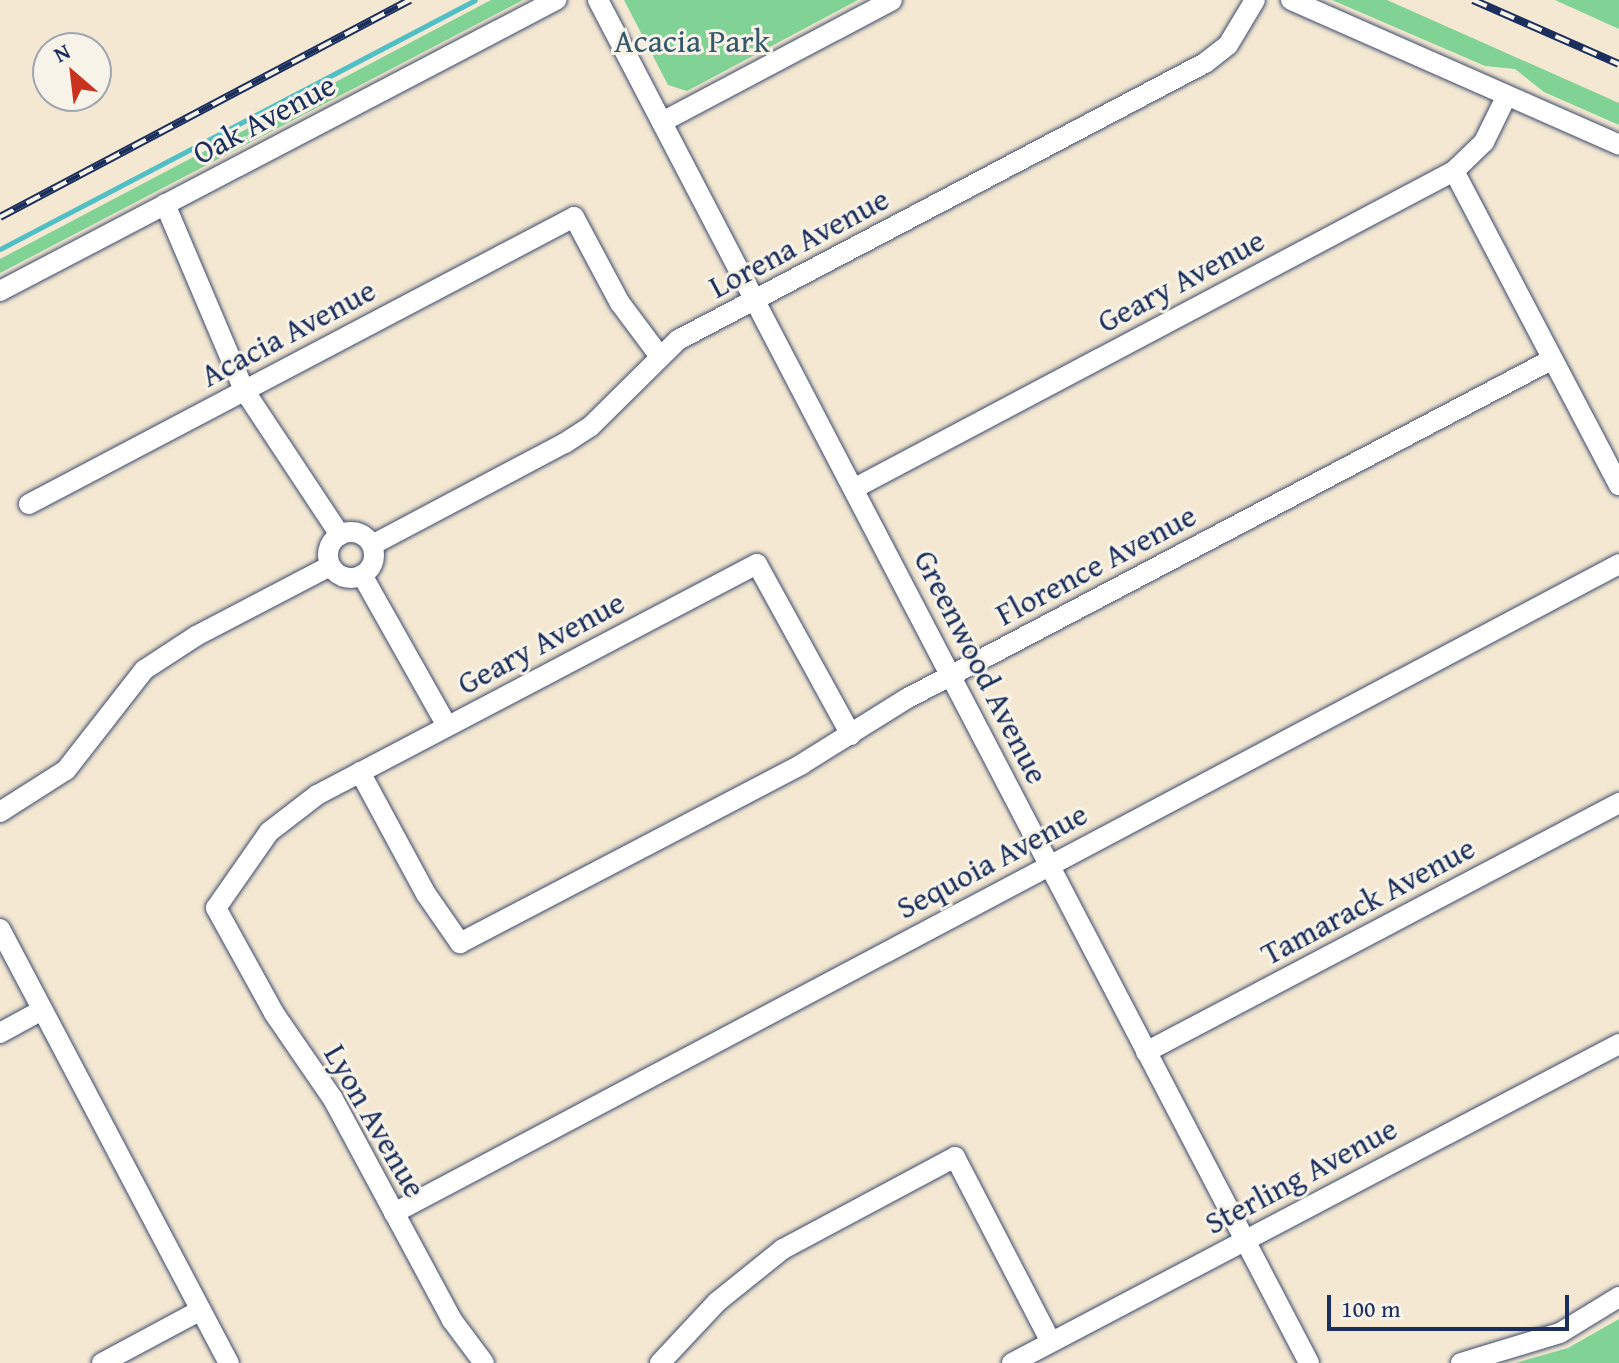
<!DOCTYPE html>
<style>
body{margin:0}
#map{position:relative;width:1619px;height:1363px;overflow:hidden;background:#f4e8d2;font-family:"Gentium Book Plus",serif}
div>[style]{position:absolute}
.green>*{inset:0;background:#80d395}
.stream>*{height:5px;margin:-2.5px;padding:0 2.5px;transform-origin:2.5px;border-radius:2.5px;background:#51c0c6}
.roads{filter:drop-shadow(0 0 2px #3c4b6f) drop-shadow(0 0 2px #3c4b6f)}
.minor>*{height:20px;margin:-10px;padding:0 10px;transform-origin:10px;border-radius:10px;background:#fff}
.minor>.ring{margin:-10px;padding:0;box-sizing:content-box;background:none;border:20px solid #fff;border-radius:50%}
.rail>*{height:8px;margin-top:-4px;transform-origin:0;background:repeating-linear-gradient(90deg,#f7f3e8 0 15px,#1b2f5e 0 30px);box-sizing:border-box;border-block:2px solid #1b2f5e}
span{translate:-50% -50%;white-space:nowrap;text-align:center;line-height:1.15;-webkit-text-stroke:6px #f7f3e8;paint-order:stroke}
.park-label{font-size:32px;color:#34586c}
.street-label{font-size:32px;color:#1b2f5e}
.north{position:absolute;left:32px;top:32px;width:80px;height:80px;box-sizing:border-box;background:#f7f3e8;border:2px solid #9fa5b1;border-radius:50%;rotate:332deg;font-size:22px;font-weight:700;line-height:32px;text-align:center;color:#1b2f5e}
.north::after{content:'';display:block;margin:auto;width:28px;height:36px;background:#c8321e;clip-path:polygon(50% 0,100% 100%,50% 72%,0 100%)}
.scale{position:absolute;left:1327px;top:1295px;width:242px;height:36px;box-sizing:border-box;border:4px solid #1b2f5e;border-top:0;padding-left:10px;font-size:24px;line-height:28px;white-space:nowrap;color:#1b2f5e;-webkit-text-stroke:6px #f7f3e8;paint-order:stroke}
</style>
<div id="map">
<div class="green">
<div style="clip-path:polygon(491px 0,523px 0,0 273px,0 259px)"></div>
<div style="clip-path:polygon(624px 0,858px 0,687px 91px,668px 85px)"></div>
<div style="clip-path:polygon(1332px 0,1387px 0,1619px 103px,1619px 125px,1544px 92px,1515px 69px,1485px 66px)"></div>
<div style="clip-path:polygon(1555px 0,1619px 0,1619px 29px)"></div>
<div style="clip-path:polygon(1619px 1319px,1619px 1363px,1515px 1363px,1568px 1348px)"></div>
</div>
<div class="stream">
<div style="left:0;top:249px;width:536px;rotate:-27.66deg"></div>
</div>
<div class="roads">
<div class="minor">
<div style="left:598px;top:0;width:1537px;rotate:62.45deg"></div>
<div style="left:1291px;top:0;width:359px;rotate:23.8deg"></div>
<div style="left:662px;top:122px;width:260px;rotate:-27.9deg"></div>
<div style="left:1454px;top:171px;width:355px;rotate:62.3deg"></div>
<div style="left:165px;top:204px;width:202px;rotate:67deg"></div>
<div style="left:244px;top:390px;width:174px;rotate:56.5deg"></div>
<div style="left:0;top:291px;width:628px;rotate:-27.63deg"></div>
<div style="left:855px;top:488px;width:678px;rotate:-27.89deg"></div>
<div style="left:1454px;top:171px;width:42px;rotate:-44deg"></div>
<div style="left:1484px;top:142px;width:50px;rotate:-63.9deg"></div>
<div style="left:29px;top:504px;width:616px;rotate:-27.77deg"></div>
<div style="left:574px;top:217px;width:98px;rotate:61.9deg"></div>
<div style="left:620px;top:303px;width:64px;rotate:53.3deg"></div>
<div class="ring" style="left:328px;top:532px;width:26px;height:26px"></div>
<div style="left:372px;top:545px;width:218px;rotate:-27.9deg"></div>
<div style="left:565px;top:443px;width:30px;rotate:-33deg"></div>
<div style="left:590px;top:427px;width:124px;rotate:-44.7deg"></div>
<div style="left:678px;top:340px;width:595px;rotate:-27.73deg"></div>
<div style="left:1205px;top:63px;width:29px;rotate:-38deg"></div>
<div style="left:1228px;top:45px;width:52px;rotate:-59deg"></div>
<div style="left:362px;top:575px;width:173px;rotate:60.6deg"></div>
<div style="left:360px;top:772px;width:139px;rotate:61.6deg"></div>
<div style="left:426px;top:894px;width:60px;rotate:55.2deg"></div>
<div style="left:460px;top:943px;width:386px;rotate:-27.6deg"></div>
<div style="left:802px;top:764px;width:123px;rotate:-32deg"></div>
<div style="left:906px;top:699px;width:729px;rotate:-27.73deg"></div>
<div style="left:0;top:812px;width:78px;rotate:-32.5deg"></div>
<div style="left:66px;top:770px;width:127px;rotate:-52deg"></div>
<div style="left:144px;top:670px;width:62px;rotate:-33.2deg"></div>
<div style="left:196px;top:636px;width:151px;rotate:-27.6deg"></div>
<div style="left:0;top:929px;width:491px;rotate:62.2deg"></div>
<div style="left:0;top:1033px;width:48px;rotate:-28.7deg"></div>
<div style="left:1146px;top:1052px;width:535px;rotate:-27.76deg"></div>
<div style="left:394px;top:1213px;width:1386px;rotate:-27.91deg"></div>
<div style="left:102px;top:1363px;width:112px;rotate:-28.2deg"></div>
<div style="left:484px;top:1363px;width:54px;rotate:-126.7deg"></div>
<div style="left:452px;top:1320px;width:251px;rotate:-118.3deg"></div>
<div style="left:333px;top:1099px;width:104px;rotate:-124.5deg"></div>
<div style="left:274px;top:1013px;width:120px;rotate:-118.9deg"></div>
<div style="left:216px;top:908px;width:93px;rotate:-55.1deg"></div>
<div style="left:269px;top:832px;width:61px;rotate:-37.6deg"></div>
<div style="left:317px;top:795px;width:497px;rotate:-27.7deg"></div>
<div style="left:757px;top:564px;width:195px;rotate:61.2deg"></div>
<div style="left:660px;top:1363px;width:83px;rotate:-46.9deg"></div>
<div style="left:717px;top:1302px;width:85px;rotate:-38.8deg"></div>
<div style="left:783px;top:1249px;width:195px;rotate:-28.1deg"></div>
<div style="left:955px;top:1157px;width:208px;rotate:62.6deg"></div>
<div style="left:1012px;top:1363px;width:686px;rotate:-27.72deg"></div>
<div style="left:1461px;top:1363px;width:103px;rotate:-16.9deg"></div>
<div style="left:1560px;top:1333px;width:69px;rotate:-31.4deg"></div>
</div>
</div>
<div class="rail">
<div style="left:1473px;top:0;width:159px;rotate:23.7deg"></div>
<div style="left:0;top:217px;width:464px;rotate:-27.9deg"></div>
</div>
<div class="park-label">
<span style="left:692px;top:41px">Acacia Park</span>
</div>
<div class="street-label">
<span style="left:264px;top:119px;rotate:-28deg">Oak Avenue</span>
<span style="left:799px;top:243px;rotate:-28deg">Lorena Avenue</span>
<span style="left:1181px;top:281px;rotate:-28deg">Geary Avenue</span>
<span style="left:288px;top:333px;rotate:-28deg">Acacia Avenue</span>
<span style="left:1096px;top:565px;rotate:-28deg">Florence Avenue</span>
<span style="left:541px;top:643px;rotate:-28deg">Geary Avenue</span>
<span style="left:981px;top:667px;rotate:63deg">Greenwood Avenue</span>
<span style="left:992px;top:861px;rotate:-28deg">Sequoia Avenue</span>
<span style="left:1368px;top:901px;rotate:-28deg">Tamarack Avenue</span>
<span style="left:375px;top:1121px;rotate:60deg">Lyon Avenue</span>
<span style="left:1301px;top:1176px;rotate:-28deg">Sterling Avenue</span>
</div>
<div class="north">N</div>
<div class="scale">100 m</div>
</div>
